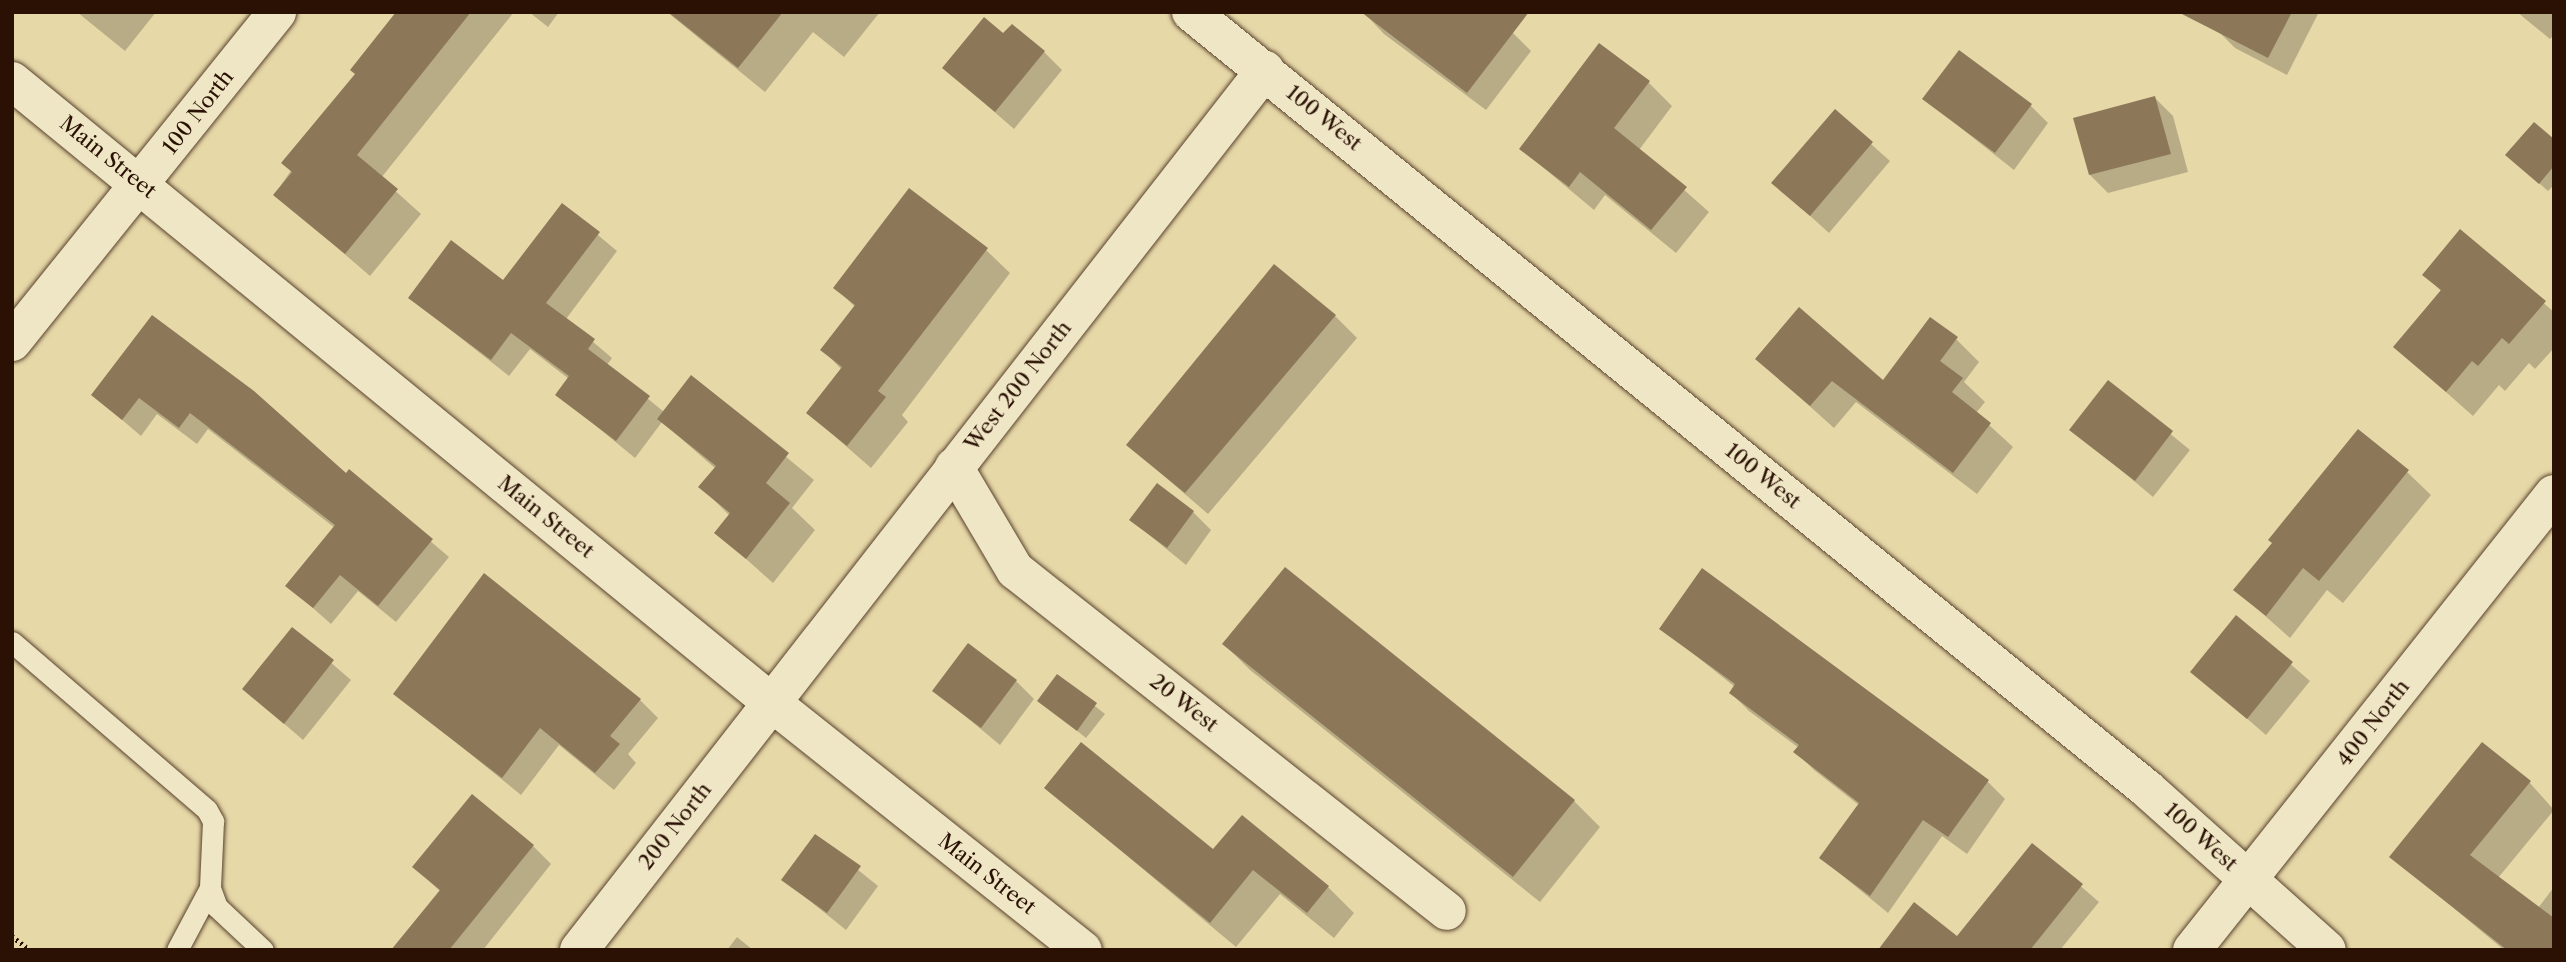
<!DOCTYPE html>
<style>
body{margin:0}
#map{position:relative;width:2566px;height:962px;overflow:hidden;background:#e7d8a8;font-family:"Libre Caslon Text",serif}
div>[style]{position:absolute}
.shadow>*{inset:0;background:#0003}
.building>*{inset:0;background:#8c7859}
.path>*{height:4.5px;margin-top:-2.25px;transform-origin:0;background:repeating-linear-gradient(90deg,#2a1104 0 2px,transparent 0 5.5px)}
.roads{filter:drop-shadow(0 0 2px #59432d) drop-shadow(0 0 2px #59432d)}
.lane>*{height:21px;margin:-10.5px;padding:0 10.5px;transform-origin:10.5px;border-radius:10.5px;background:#efe6c6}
.street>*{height:38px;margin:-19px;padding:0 19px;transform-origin:19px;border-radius:19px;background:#efe6c6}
span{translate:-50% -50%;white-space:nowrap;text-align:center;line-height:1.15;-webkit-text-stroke:7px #efe6c6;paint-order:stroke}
.street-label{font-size:21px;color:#2a1104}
.frame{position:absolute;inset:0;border:14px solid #2a1104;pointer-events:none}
</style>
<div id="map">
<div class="shadow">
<div style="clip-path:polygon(77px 12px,156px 12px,125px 51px)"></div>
<div style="clip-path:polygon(399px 12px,514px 12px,381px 178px,421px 214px,370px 276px,275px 194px)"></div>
<div style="clip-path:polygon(529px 12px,559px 12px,548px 27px)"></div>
<div style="clip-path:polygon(667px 12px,880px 12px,844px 57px,813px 32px,765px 92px)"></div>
<div style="clip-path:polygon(1370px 12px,1513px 33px,1531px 51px,1486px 110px,1384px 34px,1367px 16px)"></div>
<div style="clip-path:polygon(2226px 12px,2319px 12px,2287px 75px,2235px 48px,2217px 30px)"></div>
<div style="clip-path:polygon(2517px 12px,2554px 12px,2554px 35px,2550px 39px)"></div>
<div style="clip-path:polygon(1003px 36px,1044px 52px,1062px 70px,1014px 129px,944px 68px)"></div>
<div style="clip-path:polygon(1648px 82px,1672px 106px,1639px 150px,1709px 212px,1676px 253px,1605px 195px,1594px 210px,1521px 149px)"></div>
<div style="clip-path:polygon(2155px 98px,2173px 116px,2188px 172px,2108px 193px,2090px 175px)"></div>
<div style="clip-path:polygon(1924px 99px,2030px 105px,2048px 123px,2014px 170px)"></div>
<div style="clip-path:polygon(1835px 112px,1890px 161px,1829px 233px,1774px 183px)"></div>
<div style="clip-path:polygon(2554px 141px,2554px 185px,2548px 191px,2516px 163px)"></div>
<div style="clip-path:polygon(562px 205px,617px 251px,566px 319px,612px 358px,607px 365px,664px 412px,691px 378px,814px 480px,792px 508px,815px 530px,773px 583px,717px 533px,730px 516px,701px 487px,716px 469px,662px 422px,635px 458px,557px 394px,569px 379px,530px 349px,509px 376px,410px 298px,503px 282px)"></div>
<div style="clip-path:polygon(2461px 232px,2554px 312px,2554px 348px,2535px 369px,2529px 363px,2505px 391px,2499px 385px,2473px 416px,2395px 347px,2442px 292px,2425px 275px)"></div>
<div style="clip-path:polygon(986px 250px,1010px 273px,902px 415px,908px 422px,871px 468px,808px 413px,842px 370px,822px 349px,855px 307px,836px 288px)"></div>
<div style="clip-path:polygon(1335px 316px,1357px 338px,1208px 514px,1128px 445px)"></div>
<div style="clip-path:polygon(152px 317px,346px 476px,349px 472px,449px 557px,396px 622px,358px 591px,331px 624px,288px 586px,335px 528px,208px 429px,197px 444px,157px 414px,141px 436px,93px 395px)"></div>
<div style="clip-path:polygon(1956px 339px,1979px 362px,1964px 382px,1985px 402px,1976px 413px,2013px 447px,1977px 494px,1856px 402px,1834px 428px,1757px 359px,1883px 382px)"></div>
<div style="clip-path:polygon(2108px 383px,2190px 450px,2153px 497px,2072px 429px)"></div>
<div style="clip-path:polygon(2407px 472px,2431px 495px,2343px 603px,2327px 590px,2290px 638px,2236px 590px)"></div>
<div style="clip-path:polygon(1193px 512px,1211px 530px,1186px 565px,1131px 520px)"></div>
<div style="clip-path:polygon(1286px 569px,1574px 801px,1600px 827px,1540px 902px,1250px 670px,1224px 644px)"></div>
<div style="clip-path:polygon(2237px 618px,2310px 681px,2266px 735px,2193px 672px)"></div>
<div style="clip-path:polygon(1661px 628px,1987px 781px,2005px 799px,1967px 854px,1942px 836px,1888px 913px,1821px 858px,1860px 806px,1814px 770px,1796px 752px,1799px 748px,1749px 711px,1731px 693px,1735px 687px)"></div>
<div style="clip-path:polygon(293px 630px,351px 680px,303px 740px,244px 689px)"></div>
<div style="clip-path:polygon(1057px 676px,1105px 714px,1086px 738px,1039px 700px)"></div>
<div style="clip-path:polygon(1016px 681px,1034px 699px,1000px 745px,935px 691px)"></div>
<div style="clip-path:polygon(395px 693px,640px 700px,658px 718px,628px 754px,636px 763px,614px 790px,559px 745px,521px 795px)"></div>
<div style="clip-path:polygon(2529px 782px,2554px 810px,2498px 878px,2538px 908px,2554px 887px,2554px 950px,2504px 950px,2391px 856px)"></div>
<div style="clip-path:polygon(1046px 788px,1213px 852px,1328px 887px,1354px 913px,1334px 938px,1280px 894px,1236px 947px)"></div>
<div style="clip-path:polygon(816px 836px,878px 886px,846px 930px,784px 880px)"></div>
<div style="clip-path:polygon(2033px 845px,2099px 902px,2060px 950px,1895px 950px,1957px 939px)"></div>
<div style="clip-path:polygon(533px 846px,551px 864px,483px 950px,393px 950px,441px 892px,414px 867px)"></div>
<div style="clip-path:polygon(737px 937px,753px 950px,727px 950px)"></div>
</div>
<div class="building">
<div style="clip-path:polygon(396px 12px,471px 12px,357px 155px,398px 189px,345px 254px,273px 195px,292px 172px,281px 163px,355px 74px,350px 70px)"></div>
<div style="clip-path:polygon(668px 12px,783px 12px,738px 68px)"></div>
<div style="clip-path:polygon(1361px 12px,1529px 12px,1467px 93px)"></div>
<div style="clip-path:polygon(2178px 12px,2292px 12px,2268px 58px)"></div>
<div style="clip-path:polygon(984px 17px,1003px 33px,1012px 24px,1045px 51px,995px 112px,942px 68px)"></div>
<div style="clip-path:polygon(1599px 43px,1650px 81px,1614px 128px,1687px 187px,1651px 230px,1580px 172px,1569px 187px,1519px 149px)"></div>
<div style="clip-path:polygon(1959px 50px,2032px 104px,1995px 153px,1922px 99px)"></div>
<div style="clip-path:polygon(2155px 96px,2171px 154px,2089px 175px,2073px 118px)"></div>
<div style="clip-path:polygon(1835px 109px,1873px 142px,1810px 216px,1771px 183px)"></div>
<div style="clip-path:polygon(2534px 122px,2554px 139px,2554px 166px,2539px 184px,2505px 155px)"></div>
<div style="clip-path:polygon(909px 188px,988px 248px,878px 391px,886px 397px,847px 446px,806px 413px,842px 367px,820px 350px,855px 305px,833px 288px)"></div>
<div style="clip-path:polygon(562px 203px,600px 232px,546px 303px,595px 339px,588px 349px,650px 396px,616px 441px,555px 395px,569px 376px,511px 333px,491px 360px,408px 298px,451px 240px,503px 280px)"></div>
<div style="clip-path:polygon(2460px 229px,2546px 301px,2509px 344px,2502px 338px,2478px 366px,2472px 361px,2446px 392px,2393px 347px,2441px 290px,2422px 275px)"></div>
<div style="clip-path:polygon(1274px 264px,1336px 315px,1185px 493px,1126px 445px)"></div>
<div style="clip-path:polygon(1799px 307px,1883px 380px,1930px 317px,1958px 337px,1940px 361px,1963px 378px,1952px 392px,1991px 423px,1953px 473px,1832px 381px,1810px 406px,1755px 359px)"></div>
<div style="clip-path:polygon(152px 315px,254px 391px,346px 473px,349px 469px,433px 539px,378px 606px,340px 575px,313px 608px,285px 586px,335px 525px,190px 413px,179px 428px,139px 398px,122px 420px,91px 395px)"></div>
<div style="clip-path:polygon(691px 375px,789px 453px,766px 483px,790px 503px,746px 559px,714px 533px,730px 513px,698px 487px,716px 466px,657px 419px)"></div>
<div style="clip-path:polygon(2108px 380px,2173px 431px,2135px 481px,2069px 430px)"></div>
<div style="clip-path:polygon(2358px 429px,2409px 470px,2319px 581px,2303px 568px,2266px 616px,2233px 590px,2272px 543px,2268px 540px)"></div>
<div style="clip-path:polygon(1157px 483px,1194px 511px,1167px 548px,1129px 520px)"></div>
<div style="clip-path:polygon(1285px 567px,1575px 800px,1513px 877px,1222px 644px)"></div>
<div style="clip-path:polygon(1702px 568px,1989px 780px,1948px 837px,1923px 820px,1870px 896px,1819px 858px,1859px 803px,1793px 752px,1799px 745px,1729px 693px,1735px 684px,1659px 629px)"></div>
<div style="clip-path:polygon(484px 573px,641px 699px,610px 736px,620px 744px,595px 773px,540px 728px,502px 778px,393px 694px)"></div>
<div style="clip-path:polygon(2236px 615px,2293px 662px,2247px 719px,2190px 672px)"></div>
<div style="clip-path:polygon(292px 627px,334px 660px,284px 724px,242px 689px)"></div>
<div style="clip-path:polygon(968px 643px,1017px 680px,981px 728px,932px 691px)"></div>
<div style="clip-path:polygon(1057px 674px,1097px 703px,1077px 731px,1037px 701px)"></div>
<div style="clip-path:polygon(1081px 742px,1213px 849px,1242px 815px,1329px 886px,1307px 913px,1253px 870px,1210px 923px,1044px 788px)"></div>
<div style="clip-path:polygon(2482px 742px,2531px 781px,2470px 855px,2554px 918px,2554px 950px,2507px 950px,2389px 857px)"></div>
<div style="clip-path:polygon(472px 794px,534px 845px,449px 950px,391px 950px,440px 890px,412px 867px)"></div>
<div style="clip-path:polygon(815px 834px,861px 866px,827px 913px,781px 880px)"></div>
<div style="clip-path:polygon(2032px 843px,2083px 884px,2030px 950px,1878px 950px,1914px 902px,1957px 936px)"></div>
</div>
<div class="path">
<div style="left:12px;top:936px;width:23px;rotate:38deg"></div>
</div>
<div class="roads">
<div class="lane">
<div style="left:12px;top:642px;width:257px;rotate:40.7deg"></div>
<div style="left:207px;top:810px;width:13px;rotate:61deg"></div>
<div style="left:213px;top:821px;width:67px;rotate:92.6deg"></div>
<div style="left:210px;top:888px;width:20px;rotate:70deg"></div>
<div style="left:217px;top:907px;width:63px;rotate:43.1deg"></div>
<div style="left:177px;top:950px;width:70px;rotate:-62deg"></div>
</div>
<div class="street">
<div style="left:1191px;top:12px;width:1232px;rotate:39.1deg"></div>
<div style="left:2147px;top:789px;width:241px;rotate:41.8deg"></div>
<div style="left:12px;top:81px;width:982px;rotate:39.3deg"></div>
<div style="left:772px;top:703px;width:397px;rotate:38.5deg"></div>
<div style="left:12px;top:342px;width:423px;rotate:-51.2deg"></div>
<div style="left:954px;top:467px;width:120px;rotate:59.4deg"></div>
<div style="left:1015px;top:570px;width:550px;rotate:38.29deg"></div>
<div style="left:579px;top:950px;width:1116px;rotate:-52.06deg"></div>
<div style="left:2192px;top:950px;width:582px;rotate:-51.56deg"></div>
</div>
</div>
<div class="street-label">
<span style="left:198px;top:112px;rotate:-52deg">100 North</span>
<span style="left:1324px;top:118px;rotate:39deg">100 West</span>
<span style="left:108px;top:157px;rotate:39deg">Main Street</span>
<span style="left:1018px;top:386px;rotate:-52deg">West 200 North</span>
<span style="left:1763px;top:476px;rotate:39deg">100 West</span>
<span style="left:546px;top:517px;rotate:39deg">Main Street</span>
<span style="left:1184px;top:703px;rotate:38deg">20 West</span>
<span style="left:2373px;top:723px;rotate:-52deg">400 North</span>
<span style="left:675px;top:826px;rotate:-52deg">200 North</span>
<span style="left:2201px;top:837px;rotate:42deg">100 West</span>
<span style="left:987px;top:874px;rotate:38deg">Main Street</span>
</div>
<div class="frame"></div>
</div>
